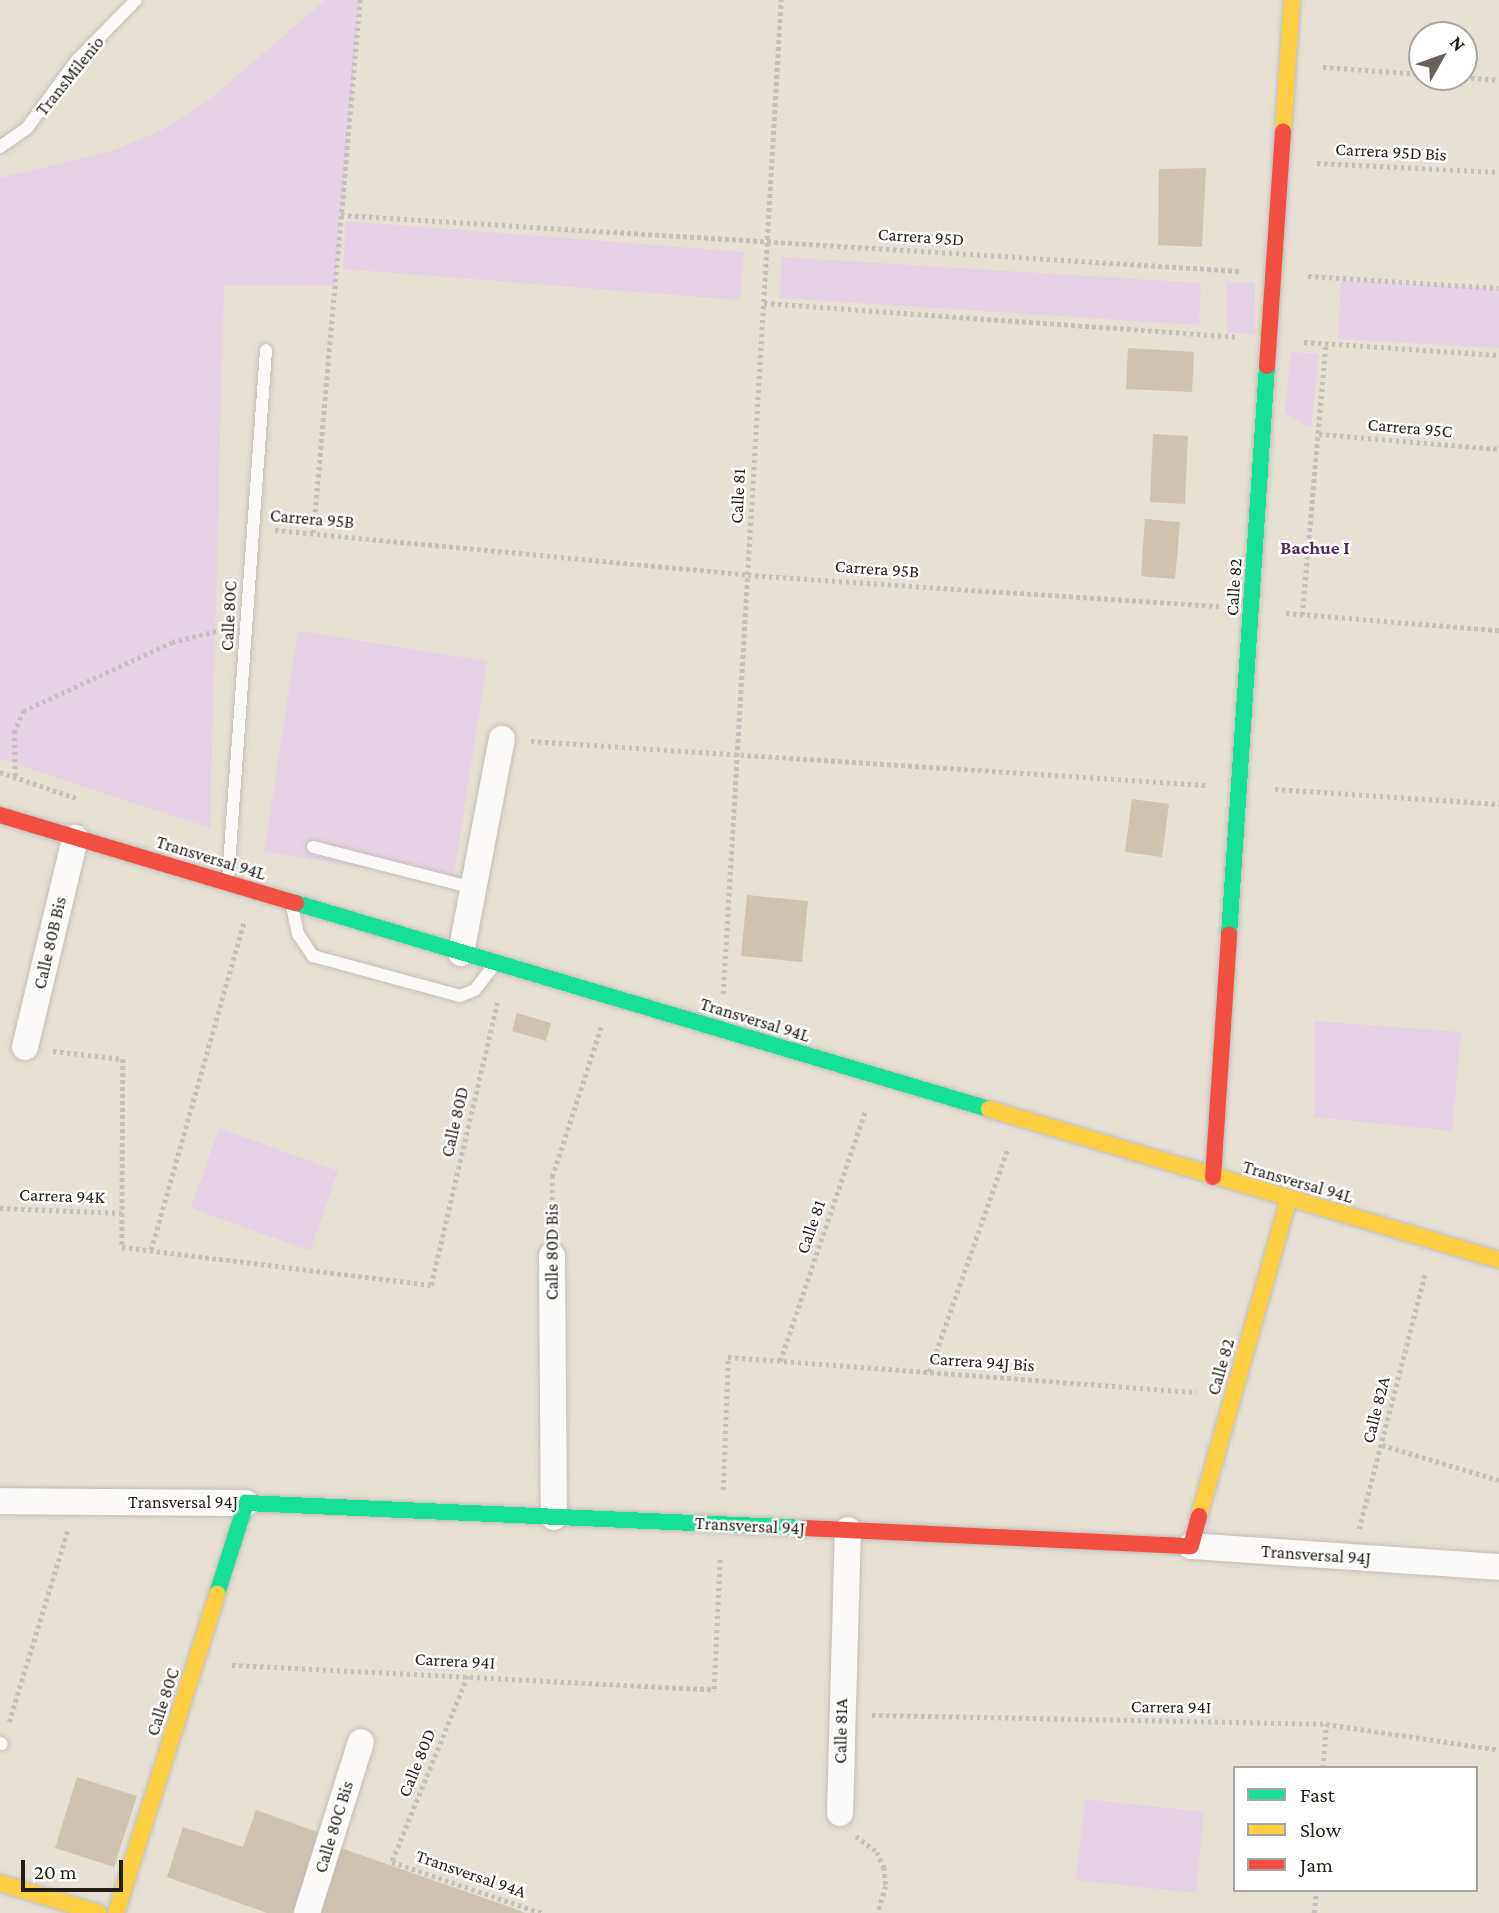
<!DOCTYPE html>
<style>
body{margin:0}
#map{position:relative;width:1499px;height:1913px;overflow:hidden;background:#e6e0d5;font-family:"Crimson Pro",serif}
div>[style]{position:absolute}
.green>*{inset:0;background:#e5d3e5}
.building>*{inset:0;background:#cdc3b0}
.path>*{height:4.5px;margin-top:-2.25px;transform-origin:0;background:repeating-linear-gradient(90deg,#c4c2be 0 3.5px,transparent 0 7px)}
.roads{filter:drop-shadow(0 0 2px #c3beb5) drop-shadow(0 0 2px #c3beb5)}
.lane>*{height:12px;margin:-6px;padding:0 6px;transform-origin:6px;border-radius:6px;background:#fbfaf9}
.street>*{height:26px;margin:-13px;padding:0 13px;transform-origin:13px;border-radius:13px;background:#fbfaf9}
.fast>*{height:16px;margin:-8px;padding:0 8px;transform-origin:8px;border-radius:8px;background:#16e098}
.slow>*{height:16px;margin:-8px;padding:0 8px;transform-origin:8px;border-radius:8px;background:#ffcf43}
.jam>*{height:16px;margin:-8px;padding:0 8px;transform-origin:8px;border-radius:8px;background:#f24e42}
span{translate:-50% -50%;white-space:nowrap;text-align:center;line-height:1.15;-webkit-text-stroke:5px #fff;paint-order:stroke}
.street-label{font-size:18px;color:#221e16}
.neighbourhood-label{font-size:19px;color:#4f285f;font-weight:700}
.legend{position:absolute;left:1233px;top:1766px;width:245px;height:126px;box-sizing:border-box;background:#fff;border:2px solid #a7a5a2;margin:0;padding:9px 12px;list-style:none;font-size:21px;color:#221e16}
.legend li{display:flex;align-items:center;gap:14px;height:35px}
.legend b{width:35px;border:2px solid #a7a5a2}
.north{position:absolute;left:1408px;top:21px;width:70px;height:70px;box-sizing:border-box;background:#fff;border:2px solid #a7a5a2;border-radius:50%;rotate:50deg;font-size:19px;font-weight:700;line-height:28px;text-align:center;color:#221e16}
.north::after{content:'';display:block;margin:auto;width:24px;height:32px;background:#676259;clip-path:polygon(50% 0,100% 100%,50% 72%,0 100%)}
.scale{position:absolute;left:21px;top:1860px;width:102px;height:32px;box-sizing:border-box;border:4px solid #221e16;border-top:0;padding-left:9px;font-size:21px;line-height:24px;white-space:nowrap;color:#221e16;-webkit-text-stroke:5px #fff;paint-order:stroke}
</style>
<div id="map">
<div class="green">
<div style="clip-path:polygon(325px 0,360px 0,335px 286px,224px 285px,210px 828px,0 759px,0 178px,112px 151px,162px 130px,208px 101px)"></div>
<div style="clip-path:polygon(346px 221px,744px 252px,740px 300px,343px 269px)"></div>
<div style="clip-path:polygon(782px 257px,1201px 283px,1199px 325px,779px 298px)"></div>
<div style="clip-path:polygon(1341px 280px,1499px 289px,1499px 348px,1338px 339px)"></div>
<div style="clip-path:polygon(1226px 283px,1255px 283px,1255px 334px,1227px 333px)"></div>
<div style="clip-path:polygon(1291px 352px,1319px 354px,1311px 428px,1285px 413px)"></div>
<div style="clip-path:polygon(298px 631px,487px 661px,453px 882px,264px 852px)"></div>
<div style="clip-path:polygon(1314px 1021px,1461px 1032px,1452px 1131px,1314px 1117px)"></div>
<div style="clip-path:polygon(219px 1128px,338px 1171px,310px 1251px,191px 1208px)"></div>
<div style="clip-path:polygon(1085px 1799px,1204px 1812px,1196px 1893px,1076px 1880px)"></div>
</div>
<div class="building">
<div style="clip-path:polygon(1206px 168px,1202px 247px,1158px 245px,1159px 169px)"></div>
<div style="clip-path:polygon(1128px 348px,1194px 352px,1192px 392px,1126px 389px)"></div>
<div style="clip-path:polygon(1153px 434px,1188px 436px,1185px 504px,1150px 502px)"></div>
<div style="clip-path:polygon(1145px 519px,1180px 522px,1175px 579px,1141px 576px)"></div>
<div style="clip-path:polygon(1132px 799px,1169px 804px,1162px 857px,1125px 852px)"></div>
<div style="clip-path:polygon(747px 895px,808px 901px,802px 962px,741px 956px)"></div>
<div style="clip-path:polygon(517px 1013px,551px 1023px,546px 1041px,512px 1031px)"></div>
<div style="clip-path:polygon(77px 1777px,137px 1796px,114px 1867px,55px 1848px)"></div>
<div style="clip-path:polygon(256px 1810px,323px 1834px,295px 1913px,267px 1913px,167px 1877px,183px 1827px,243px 1847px)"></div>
<div style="clip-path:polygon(335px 1846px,513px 1908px,525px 1913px,312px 1913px)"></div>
</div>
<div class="path">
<div style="left:1323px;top:67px;width:99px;rotate:4deg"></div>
<div style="left:1464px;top:77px;width:35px;rotate:5deg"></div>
<div style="left:1317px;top:163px;width:182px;rotate:2.8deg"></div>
<div style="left:341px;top:215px;width:901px;rotate:3.56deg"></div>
<div style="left:1308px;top:276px;width:191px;rotate:3.6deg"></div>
<div style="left:764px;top:303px;width:473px;rotate:4.1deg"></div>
<div style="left:1304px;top:342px;width:195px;rotate:3.8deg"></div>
<div style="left:1319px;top:434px;width:181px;rotate:4.8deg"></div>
<div style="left:275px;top:530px;width:475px;rotate:5.4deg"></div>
<div style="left:748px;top:575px;width:472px;rotate:3.8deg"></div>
<div style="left:313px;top:533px;width:535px;rotate:-84.96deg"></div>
<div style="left:1286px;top:613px;width:214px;rotate:4.6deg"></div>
<div style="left:1302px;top:615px;width:273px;rotate:-85deg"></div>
<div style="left:531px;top:741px;width:676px;rotate:3.73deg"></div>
<div style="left:0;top:772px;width:80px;rotate:18.9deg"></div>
<div style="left:15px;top:776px;width:43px;rotate:-91.3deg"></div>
<div style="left:14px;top:733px;width:24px;rotate:-68deg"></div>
<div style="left:23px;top:711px;width:164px;rotate:-24.8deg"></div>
<div style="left:172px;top:642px;width:55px;rotate:-13.8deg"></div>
<div style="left:1275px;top:789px;width:225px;rotate:3.8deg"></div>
<div style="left:723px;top:994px;width:996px;rotate:-86.66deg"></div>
<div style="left:53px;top:1051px;width:70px;rotate:6.5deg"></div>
<div style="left:123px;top:1059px;width:188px;rotate:90.3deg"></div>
<div style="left:122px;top:1247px;width:311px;rotate:7deg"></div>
<div style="left:431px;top:1285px;width:290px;rotate:-76.8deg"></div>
<div style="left:0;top:1208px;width:122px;rotate:2.3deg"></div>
<div style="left:552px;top:1228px;width:51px;rotate:-90deg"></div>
<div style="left:552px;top:1177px;width:158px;rotate:-71.9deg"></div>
<div style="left:151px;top:1250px;width:341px;rotate:-74.2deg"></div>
<div style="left:780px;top:1361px;width:266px;rotate:-71.2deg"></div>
<div style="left:929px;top:1372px;width:238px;rotate:-70.6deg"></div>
<div style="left:1382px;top:1445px;width:122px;rotate:16.7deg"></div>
<div style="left:723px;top:1490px;width:133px;rotate:-87.8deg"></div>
<div style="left:728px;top:1357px;width:470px;rotate:4.3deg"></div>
<div style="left:1359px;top:1529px;width:264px;rotate:-75.5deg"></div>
<div style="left:232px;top:1665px;width:483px;rotate:2.9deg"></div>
<div style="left:714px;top:1689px;width:131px;rotate:-87.4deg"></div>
<div style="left:468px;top:1676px;width:201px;rotate:112.2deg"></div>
<div style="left:392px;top:1862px;width:158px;rotate:18.8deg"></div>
<div style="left:872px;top:1715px;width:454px;rotate:1.1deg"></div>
<div style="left:1326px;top:1724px;width:175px;rotate:8.5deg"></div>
<div style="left:9px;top:1722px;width:202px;rotate:-73deg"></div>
<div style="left:1323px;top:1768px;width:44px;rotate:-86.1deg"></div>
<div style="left:856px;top:1836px;width:26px;rotate:37deg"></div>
<div style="left:877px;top:1852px;width:17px;rotate:65deg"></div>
<div style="left:884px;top:1867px;width:19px;rotate:84deg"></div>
<div style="left:886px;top:1886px;width:28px;rotate:107deg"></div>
<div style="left:1314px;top:1913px;width:23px;rotate:-85deg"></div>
</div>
<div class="roads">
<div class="lane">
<div style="left:0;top:147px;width:33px;rotate:-35deg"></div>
<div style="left:27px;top:128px;width:84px;rotate:-53.7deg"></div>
<div style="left:77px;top:60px;width:84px;rotate:-45.5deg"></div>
<div style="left:313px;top:847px;width:166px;rotate:14.3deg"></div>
<div style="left:228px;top:879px;width:530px;rotate:-85.89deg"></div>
<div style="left:292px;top:906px;width:29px;rotate:78deg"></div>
<div style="left:298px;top:934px;width:27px;rotate:56deg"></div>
<div style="left:313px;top:956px;width:152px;rotate:15.2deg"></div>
<div style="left:460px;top:996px;width:16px;rotate:-22deg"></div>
<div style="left:475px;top:990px;width:30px;rotate:-53deg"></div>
<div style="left:0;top:1743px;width:2px;rotate:27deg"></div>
</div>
<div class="street">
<div style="left:461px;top:953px;width:218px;rotate:-79.2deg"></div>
<div style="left:25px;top:1047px;width:215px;rotate:-76.5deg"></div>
<div style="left:552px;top:1256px;width:261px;rotate:89.6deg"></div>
<div style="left:0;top:1501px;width:246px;rotate:0.5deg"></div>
<div style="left:1191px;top:1546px;width:309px;rotate:3.9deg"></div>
<div style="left:840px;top:1813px;width:283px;rotate:-88.4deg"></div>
<div style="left:307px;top:1913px;width:179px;rotate:-72.5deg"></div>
</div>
<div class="fast">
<div style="left:296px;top:903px;width:723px;rotate:16.56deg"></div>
<div style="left:1229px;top:935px;width:570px;rotate:-86.18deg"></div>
<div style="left:217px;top:1594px;width:96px;rotate:-72.3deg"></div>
<div style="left:246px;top:1503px;width:560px;rotate:2.56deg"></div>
</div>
<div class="slow">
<div style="left:1283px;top:132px;width:132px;rotate:-86.1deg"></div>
<div style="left:989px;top:1109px;width:532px;rotate:16.49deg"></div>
<div style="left:1199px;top:1516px;width:330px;rotate:-74.2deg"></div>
<div style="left:0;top:1883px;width:103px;rotate:16.9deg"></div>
<div style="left:116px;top:1913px;width:335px;rotate:-72.4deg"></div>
</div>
<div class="jam">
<div style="left:1267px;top:366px;width:235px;rotate:-86.1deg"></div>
<div style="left:0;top:815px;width:309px;rotate:16.6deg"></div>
<div style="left:1213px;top:1177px;width:243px;rotate:-86.2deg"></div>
<div style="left:805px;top:1528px;width:386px;rotate:2.7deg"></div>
<div style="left:1191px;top:1546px;width:31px;rotate:-75deg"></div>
</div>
</div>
<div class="street-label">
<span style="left:70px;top:76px;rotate:-51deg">TransMilenio</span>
<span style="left:1391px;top:152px;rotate:3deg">Carrera 95D Bis</span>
<span style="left:921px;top:237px;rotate:4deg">Carrera 95D</span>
<span style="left:1410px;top:428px;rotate:5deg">Carrera 95C</span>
<span style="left:738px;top:496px;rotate:-87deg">Calle 81</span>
<span style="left:312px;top:519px;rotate:5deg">Carrera 95B</span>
<span style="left:877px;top:569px;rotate:4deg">Carrera 95B</span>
<span style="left:1234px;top:587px;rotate:-86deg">Calle 82</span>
<span style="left:229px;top:616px;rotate:-87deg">Calle 80C</span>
<span style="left:211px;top:858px;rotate:17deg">Transversal 94L</span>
<span style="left:50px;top:943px;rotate:-77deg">Calle 80B Bis</span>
<span style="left:755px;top:1020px;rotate:17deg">Transversal 94L</span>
<span style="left:455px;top:1122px;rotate:-77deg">Calle 80D</span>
<span style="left:1298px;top:1182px;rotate:16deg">Transversal 94L</span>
<span style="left:62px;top:1196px;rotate:2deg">Carrera 94K</span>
<span style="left:811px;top:1227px;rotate:-71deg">Calle 81</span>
<span style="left:552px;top:1252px;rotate:-90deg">Calle 80D Bis</span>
<span style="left:982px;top:1362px;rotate:4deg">Carrera 94J Bis</span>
<span style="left:1221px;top:1367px;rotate:-74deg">Calle 82</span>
<span style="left:1376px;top:1410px;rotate:-76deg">Calle 82A</span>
<span style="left:183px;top:1502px">Transversal 94J</span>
<span style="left:750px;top:1526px;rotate:3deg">Transversal 94J</span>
<span style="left:1316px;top:1555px;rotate:4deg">Transversal 94J</span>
<span style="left:455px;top:1661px;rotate:3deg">Carrera 94I</span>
<span style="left:163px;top:1702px;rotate:-72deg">Calle 80C</span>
<span style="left:1171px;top:1707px;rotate:1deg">Carrera 94I</span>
<span style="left:841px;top:1731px;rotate:-89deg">Calle 81A</span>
<span style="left:417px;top:1763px;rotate:-68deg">Calle 80D</span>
<span style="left:334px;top:1827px;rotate:-73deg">Calle 80C Bis</span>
<span style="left:471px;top:1874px;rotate:19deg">Transversal 94A</span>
</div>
<div class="neighbourhood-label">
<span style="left:1315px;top:548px">Bachue I</span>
</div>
<ul class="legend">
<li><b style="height:9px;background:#16e098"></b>Fast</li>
<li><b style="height:9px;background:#ffcf43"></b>Slow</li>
<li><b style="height:9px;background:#f24e42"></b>Jam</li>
</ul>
<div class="north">N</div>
<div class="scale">20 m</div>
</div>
